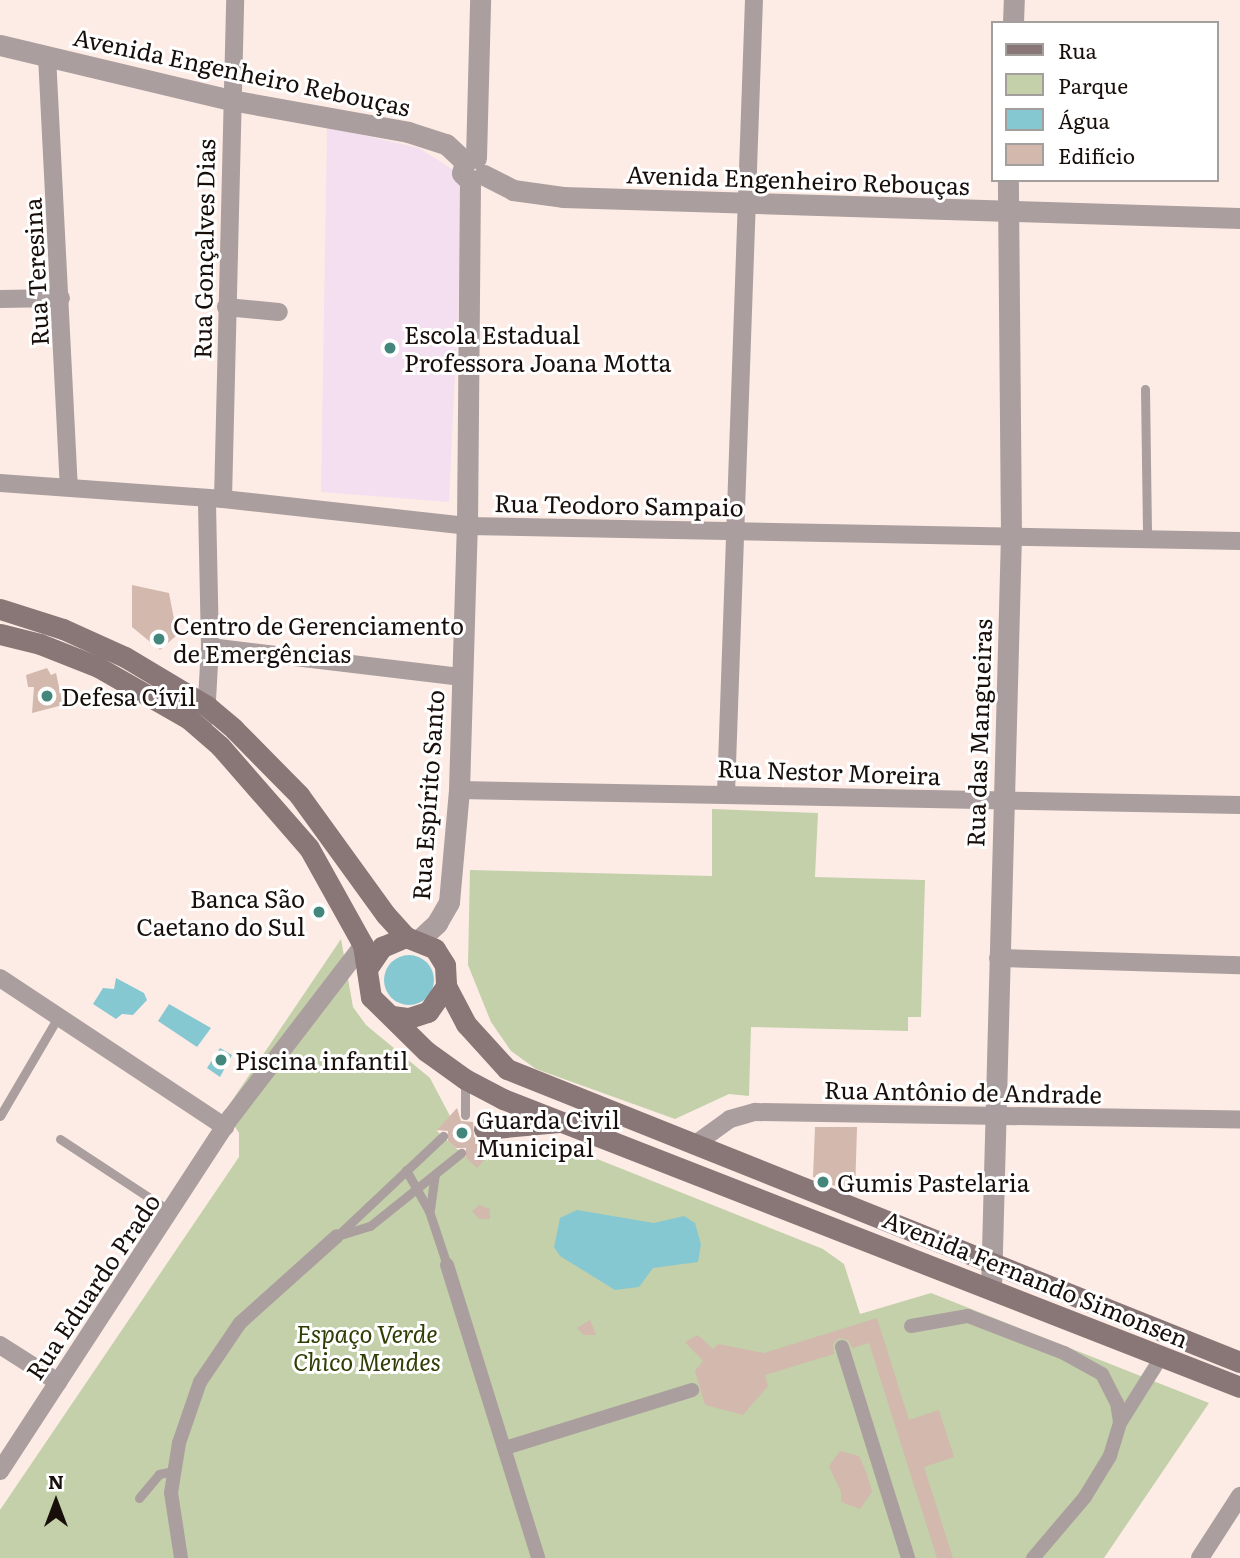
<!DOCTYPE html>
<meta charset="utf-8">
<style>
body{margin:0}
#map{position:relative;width:1240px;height:1558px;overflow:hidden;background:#fdece5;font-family:Literata,serif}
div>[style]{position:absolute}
.education>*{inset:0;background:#f3dfef}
.green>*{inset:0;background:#c3d0aa}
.water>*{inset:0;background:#86c8d2}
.round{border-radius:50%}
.building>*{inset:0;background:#d3b8ad}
.service>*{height:9px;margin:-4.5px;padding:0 4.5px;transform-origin:4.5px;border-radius:4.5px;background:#ab9e9e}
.pedestrian>*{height:14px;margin:-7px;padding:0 7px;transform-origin:7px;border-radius:7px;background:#ab9e9e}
.minor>*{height:18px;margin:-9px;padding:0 9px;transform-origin:9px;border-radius:9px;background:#ab9e9e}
.tertiary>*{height:21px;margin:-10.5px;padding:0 10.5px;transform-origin:10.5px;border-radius:10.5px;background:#ab9e9e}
.secondary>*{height:21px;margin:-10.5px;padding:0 10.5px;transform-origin:10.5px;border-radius:10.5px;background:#897676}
.dots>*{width:19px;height:19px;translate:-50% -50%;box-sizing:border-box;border:4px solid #fff;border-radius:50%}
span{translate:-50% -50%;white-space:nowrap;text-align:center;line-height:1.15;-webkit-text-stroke:6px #fff;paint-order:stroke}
.street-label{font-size:24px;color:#180f0b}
.poi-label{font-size:24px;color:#180f0b}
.left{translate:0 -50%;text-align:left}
.right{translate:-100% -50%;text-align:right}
.park-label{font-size:24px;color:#303d05;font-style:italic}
.legend{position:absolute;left:991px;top:21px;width:228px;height:161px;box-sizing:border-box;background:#fff;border:2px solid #a39f9d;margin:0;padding:9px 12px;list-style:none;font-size:21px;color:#180f0b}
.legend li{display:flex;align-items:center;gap:14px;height:35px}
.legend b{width:35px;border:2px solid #a39f9d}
.north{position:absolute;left:21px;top:1467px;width:70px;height:70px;-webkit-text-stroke:5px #fff;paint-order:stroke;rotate:0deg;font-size:19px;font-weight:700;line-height:28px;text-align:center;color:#180f0b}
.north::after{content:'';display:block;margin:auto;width:24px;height:32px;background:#180f0b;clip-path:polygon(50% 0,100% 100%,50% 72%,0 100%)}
</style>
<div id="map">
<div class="education">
<div style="clip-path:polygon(327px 127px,419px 148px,452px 169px,460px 183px,463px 203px,449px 502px,321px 492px)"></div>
</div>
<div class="green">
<div style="clip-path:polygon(712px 809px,818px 813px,815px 877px,925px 880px,921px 1017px,908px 1017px,908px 1031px,751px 1027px,749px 1096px,729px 1094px,675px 1119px,536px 1069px,511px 1051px,491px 1022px,468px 965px,470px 870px,712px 876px)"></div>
<div style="clip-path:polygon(341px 939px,353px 1007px,366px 1025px,430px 1078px,450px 1116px,437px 1131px,477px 1167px,498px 1145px,557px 1143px,823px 1249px,844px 1264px,860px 1314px,931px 1293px,1209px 1403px,1104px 1558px,0 1558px,0 1510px,239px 1157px,239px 1133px,225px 1111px)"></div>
</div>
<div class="water">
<div class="round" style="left:384px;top:955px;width:50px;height:50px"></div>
<div style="clip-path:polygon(116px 978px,144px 993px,147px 1000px,133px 1015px,122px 1014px,116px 1019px,93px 1004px,103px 988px,114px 989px)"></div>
<div style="clip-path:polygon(169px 1004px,211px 1028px,197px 1047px,158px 1021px)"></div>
<div style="clip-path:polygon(220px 1048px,232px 1055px,220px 1077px,207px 1068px)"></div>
<div style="clip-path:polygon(577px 1210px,654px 1223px,684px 1216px,695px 1223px,701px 1244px,698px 1262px,653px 1268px,639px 1287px,615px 1290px,560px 1256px,554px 1247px,560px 1218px)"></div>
</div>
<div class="building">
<div style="clip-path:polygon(132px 585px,169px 593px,177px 635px,160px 650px,132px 627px)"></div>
<div style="clip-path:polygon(47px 668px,51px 675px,56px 673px,63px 705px,32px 713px,34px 687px,28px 687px,26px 675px)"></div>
<div style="clip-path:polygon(457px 1108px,461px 1121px,473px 1122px,474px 1137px,498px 1145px,477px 1168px,466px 1158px,466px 1148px,456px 1148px,448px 1141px,448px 1131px,437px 1130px)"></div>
<div style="clip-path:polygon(815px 1127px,857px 1127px,855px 1194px,813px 1177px)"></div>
<div style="clip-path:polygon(479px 1205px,490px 1209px,490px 1219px,479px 1219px,472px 1211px)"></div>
<div style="clip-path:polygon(877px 1318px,909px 1420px,939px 1410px,954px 1457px,924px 1467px,953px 1558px,937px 1558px,869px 1343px,852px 1348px,848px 1340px,839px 1338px,833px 1344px,834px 1354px,765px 1375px,768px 1386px,743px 1415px,705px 1405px,695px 1371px,703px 1361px,685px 1342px,698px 1335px,713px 1349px,718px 1344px,764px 1353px)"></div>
<div style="clip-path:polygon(590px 1320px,596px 1335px,584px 1335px,577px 1328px)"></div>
<div style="clip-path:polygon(840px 1451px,859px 1456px,867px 1474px,872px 1492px,860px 1509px,841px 1502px,841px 1492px,829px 1466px)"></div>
</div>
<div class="service">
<div style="left:1145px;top:389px;width:150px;rotate:89.2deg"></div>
<div style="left:465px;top:1081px;width:34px;rotate:90deg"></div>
<div style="left:0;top:1116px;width:115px;rotate:-59.6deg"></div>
<div style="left:60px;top:1139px;width:133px;rotate:33.3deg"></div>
<div style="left:406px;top:1170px;width:47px;rotate:60.7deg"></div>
<div style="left:429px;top:1211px;width:57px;rotate:71.6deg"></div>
<div style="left:430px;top:1209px;width:34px;rotate:-82deg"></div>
<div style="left:337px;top:1236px;width:34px;rotate:-17deg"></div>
<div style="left:370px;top:1226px;width:117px;rotate:-38.7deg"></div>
<div style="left:337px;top:1236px;width:146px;rotate:-43.3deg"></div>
<div style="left:139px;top:1498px;width:31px;rotate:-50deg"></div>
<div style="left:159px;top:1474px;width:14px;rotate:-12deg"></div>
</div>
<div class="pedestrian">
<div style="left:447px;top:1265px;width:307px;rotate:72.7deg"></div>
<div style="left:911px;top:1326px;width:58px;rotate:-10deg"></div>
<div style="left:968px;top:1316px;width:103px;rotate:21.1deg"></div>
<div style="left:1064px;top:1353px;width:43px;rotate:28.9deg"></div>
<div style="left:1102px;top:1374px;width:33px;rotate:63deg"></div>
<div style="left:1117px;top:1403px;width:20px;rotate:81deg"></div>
<div style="left:1120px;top:1423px;width:34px;rotate:107deg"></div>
<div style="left:1110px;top:1456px;width:48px;rotate:121.4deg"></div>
<div style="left:1085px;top:1497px;width:80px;rotate:130.4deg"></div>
<div style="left:842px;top:1347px;width:221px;rotate:72.6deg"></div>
<div style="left:1120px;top:1423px;width:79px;rotate:-57.9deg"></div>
<div style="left:505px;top:1448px;width:196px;rotate:-17.2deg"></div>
<div style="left:181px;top:1558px;width:66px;rotate:-98.7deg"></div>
<div style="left:171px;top:1493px;width:51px;rotate:-80.9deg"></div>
<div style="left:179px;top:1443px;width:65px;rotate:-71deg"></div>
<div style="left:200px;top:1382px;width:71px;rotate:-55.9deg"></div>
<div style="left:240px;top:1323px;width:130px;rotate:-41.9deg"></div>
</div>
<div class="minor">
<div style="left:47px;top:56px;width:431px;rotate:87.1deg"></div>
<div style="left:0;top:299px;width:61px;rotate:-0.9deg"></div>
<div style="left:226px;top:307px;width:53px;rotate:5.4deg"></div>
<div style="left:0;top:483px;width:224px;rotate:4.1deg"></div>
<div style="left:223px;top:499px;width:245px;rotate:6.3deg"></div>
<div style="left:467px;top:526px;width:773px;rotate:1.11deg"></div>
<div style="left:223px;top:499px;width:499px;rotate:-88.6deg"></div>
<div style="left:210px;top:647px;width:254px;rotate:6.8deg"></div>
<div style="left:206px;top:718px;width:71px;rotate:-86.8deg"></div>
<div style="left:210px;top:647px;width:149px;rotate:-91.2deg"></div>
<div style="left:459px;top:790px;width:781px;rotate:1.1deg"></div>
<div style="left:726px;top:793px;width:793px;rotate:-87.98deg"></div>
<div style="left:998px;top:958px;width:242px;rotate:1.7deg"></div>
<div style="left:0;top:978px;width:270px;rotate:33.5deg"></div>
<div style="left:694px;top:1145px;width:44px;rotate:-35.8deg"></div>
<div style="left:730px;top:1119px;width:26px;rotate:-16deg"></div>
<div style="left:755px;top:1112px;width:485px;rotate:0.9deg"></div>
<div style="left:0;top:1345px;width:69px;rotate:32.5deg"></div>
<div style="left:0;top:1471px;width:423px;rotate:-56.9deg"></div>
<div style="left:231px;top:1117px;width:217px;rotate:-52.5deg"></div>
<div style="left:1200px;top:1558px;width:74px;rotate:-57.2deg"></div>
</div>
<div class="tertiary">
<div style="left:1013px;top:23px;width:23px;rotate:-88deg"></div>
<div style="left:0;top:45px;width:237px;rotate:13.4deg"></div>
<div style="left:231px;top:100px;width:180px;rotate:10.2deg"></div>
<div style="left:408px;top:132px;width:40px;rotate:18deg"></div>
<div style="left:446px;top:144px;width:26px;rotate:43deg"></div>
<div style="left:476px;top:158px;width:158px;rotate:-88.5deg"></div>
<div style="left:484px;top:175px;width:33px;rotate:27deg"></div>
<div style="left:513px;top:190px;width:50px;rotate:8deg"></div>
<div style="left:563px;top:197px;width:677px;rotate:1.78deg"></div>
<div style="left:419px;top:940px;width:25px;rotate:-43deg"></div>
<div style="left:437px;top:923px;width:24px;rotate:-60deg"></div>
<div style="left:449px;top:902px;width:112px;rotate:-84.9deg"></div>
<div style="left:459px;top:790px;width:264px;rotate:-88.3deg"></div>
<div style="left:467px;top:526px;width:345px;rotate:-89.5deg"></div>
<div style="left:470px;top:181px;width:11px;rotate:-135deg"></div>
<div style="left:462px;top:173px;width:11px;rotate:-75deg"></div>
<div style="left:991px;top:1288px;width:752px;rotate:-88.48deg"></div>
<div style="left:1011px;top:536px;width:356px;rotate:-90.5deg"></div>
</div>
<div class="secondary">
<div style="left:0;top:609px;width:66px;rotate:17.6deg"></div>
<div style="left:63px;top:629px;width:68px;rotate:24.3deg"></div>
<div style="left:125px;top:657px;width:96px;rotate:30.9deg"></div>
<div style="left:207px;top:706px;width:35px;rotate:40deg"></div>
<div style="left:234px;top:729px;width:93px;rotate:45.4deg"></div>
<div style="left:299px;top:795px;width:148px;rotate:54.1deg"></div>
<div style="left:386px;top:915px;width:30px;rotate:48deg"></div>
<div style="left:406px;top:937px;width:31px;rotate:22deg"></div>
<div style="left:435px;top:949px;width:19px;rotate:58deg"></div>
<div style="left:445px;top:965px;width:21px;rotate:87deg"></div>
<div style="left:446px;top:986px;width:43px;rotate:62.2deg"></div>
<div style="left:466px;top:1024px;width:61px;rotate:47.7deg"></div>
<div style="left:507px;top:1069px;width:789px;rotate:21.79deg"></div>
<div style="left:0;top:634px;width:41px;rotate:14deg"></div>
<div style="left:40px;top:644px;width:62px;rotate:21.6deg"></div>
<div style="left:98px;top:667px;width:105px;rotate:29.7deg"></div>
<div style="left:189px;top:719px;width:41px;rotate:41.1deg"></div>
<div style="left:220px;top:746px;width:135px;rotate:48.9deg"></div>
<div style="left:309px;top:848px;width:111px;rotate:60.9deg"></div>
<div style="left:363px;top:945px;width:53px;rotate:81.3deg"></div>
<div style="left:371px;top:997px;width:77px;rotate:44.5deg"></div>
<div style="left:426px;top:1051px;width:48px;rotate:35.7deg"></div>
<div style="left:465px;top:1079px;width:43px;rotate:27.8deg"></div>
<div style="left:503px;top:1099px;width:791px;rotate:21.34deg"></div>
<div style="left:367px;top:969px;width:27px;rotate:-56deg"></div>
<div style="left:382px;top:947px;width:26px;rotate:-23deg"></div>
<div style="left:392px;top:1016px;width:17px;rotate:7deg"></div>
<div style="left:409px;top:1018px;width:20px;rotate:-18deg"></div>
<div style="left:428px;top:1012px;width:32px;rotate:-55deg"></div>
<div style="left:484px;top:1129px;width:75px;rotate:-5.3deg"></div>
</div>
<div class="dots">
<div style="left:390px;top:348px;background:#43877c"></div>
<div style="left:159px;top:639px;background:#43877c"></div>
<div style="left:47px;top:696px;background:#43877c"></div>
<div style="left:319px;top:912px;background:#43877c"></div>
<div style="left:221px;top:1060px;background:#43877c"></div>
<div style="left:462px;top:1133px;background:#43877c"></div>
<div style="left:823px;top:1182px;background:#43877c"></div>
</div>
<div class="street-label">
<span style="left:242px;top:71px;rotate:12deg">Avenida Engenheiro Rebouças</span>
<span style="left:798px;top:179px;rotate:2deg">Avenida Engenheiro Rebouças</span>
<span style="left:203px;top:249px;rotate:-89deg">Rua Gonçalves Dias</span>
<span style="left:35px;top:272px;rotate:-93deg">Rua Teresina</span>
<span style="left:619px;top:504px;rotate:1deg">Rua Teodoro Sampaio</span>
<span style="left:978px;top:733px;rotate:-88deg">Rua das Mangueiras</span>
<span style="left:829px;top:771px;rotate:2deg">Rua Nestor Moreira</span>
<span style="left:427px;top:795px;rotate:-86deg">Rua Espírito Santo</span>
<span style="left:963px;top:1091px;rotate:1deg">Rua Antônio de Andrade</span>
<span style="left:1036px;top:1278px;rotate:22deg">Avenida Fernando Simonsen</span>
<span style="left:92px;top:1286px;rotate:-56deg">Rua Eduardo Prado</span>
</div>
<div class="poi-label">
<span class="left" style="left:404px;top:348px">Escola Estadual<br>Professora Joana Motta</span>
<span class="left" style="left:173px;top:639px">Centro de Gerenciamento<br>de Emergências</span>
<span class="left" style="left:61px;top:696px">Defesa Cívil</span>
<span class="right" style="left:305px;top:912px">Banca São<br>Caetano do Sul</span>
<span class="left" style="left:235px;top:1060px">Piscina infantil</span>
<span class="left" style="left:476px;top:1133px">Guarda Civil<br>Municipal</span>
<span class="left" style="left:837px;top:1182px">Gumis Pastelaria</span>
</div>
<div class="park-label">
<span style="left:367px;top:1347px">Espaço Verde<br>Chico Mendes</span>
</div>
<ul class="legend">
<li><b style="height:9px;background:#897676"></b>Rua</li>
<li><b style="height:19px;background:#c3d0aa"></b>Parque</li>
<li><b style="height:19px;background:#86c8d2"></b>Água</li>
<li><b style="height:19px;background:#d3b8ad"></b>Edifício</li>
</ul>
<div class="north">N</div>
</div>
